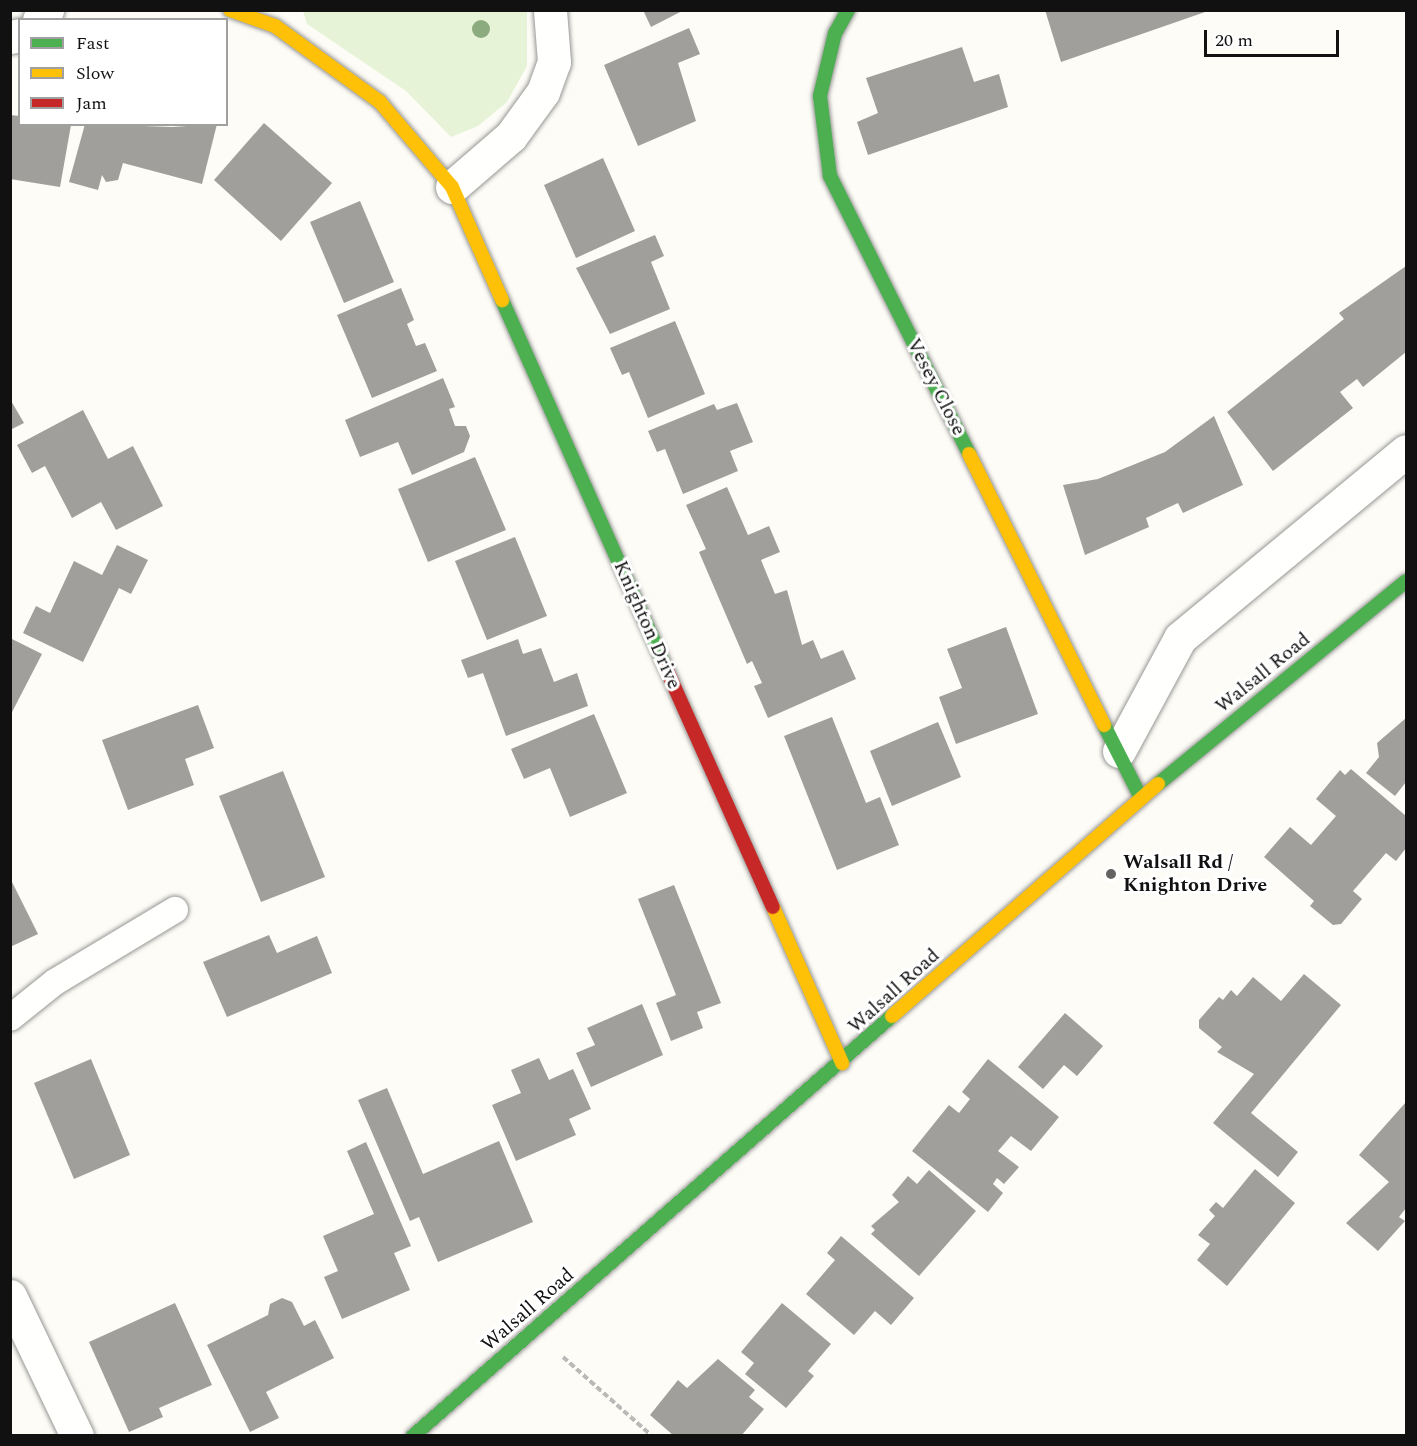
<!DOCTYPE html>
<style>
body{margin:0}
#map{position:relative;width:1417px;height:1446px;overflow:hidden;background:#fdfcf7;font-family:Spectral,serif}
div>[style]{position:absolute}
.green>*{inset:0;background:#e7f3d7}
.building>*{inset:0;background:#a19f9c}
.path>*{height:4px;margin-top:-2px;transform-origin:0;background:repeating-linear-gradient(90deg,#b9b9b8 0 6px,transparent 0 9px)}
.roads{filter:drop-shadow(0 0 2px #979795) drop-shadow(0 0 2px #979795)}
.lane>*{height:26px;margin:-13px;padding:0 13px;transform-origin:13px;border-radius:13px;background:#fffffe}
.street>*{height:33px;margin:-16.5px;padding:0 16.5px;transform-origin:16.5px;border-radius:16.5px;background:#fffffe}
.fast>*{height:14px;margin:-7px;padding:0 7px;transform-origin:7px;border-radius:7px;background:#4caf50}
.slow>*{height:14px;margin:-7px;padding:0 7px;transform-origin:7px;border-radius:7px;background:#ffc107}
.jam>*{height:14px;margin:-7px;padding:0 7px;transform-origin:7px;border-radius:7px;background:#c62828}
.trees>*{width:18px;height:18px;margin:-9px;border-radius:50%;background:#8cac80}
.dots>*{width:16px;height:16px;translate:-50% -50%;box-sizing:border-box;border:3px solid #fff;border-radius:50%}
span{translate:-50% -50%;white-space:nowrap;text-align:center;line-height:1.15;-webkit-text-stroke:6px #fff;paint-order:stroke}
.street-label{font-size:20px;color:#111}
.poi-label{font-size:20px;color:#111;font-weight:700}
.left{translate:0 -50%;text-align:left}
.frame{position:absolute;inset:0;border:12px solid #111;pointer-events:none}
.legend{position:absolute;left:18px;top:18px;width:210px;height:108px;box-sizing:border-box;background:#fff;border:2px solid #a0a0a0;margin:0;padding:8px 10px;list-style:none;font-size:18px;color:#111}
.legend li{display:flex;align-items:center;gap:12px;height:30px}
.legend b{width:30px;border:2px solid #a0a0a0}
.scale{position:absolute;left:1204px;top:30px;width:135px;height:27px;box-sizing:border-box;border:3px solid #111;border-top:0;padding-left:8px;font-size:18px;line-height:21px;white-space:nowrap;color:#111;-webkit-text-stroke:4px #fff;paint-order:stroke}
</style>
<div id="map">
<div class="green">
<div style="clip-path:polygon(303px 11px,527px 11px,527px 66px,507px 102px,478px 126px,451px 137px,406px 91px,307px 24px)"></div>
</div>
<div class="building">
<div style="clip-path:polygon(643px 10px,684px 10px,651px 27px)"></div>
<div style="clip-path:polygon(1045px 10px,1208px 10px,1208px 11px,1061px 62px)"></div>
<div style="clip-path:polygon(689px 28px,700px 54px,678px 63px,696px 121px,638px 146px,604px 65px)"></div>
<div style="clip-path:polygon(962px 47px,974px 82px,999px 74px,1008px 107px,868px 155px,857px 122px,878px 113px,866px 78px)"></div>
<div style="clip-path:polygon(10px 115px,20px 116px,20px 124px,71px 125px,60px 187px,10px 179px)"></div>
<div style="clip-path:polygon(264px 123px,332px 183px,281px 241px,214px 180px)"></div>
<div style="clip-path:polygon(85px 124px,172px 127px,217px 124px,202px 184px,123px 163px,118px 180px,106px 182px,102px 175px,98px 190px,69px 182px)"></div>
<div style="clip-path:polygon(603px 158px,635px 231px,576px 258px,544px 185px)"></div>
<div style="clip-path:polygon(360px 201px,394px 282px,344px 303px,310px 222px)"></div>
<div style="clip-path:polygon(655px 235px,664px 256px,651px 262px,670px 309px,610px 334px,576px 268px)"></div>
<div style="clip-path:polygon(1406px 266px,1406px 352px,1363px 387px,1357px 379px,1340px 392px,1353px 408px,1273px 471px,1227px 412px,1344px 319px,1339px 313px)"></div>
<div style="clip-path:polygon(401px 288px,414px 320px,407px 324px,416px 346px,425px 343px,437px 371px,372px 398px,337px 315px)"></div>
<div style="clip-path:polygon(675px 321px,705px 394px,648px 418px,629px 372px,622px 375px,610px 348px)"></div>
<div style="clip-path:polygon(443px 378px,455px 407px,449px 409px,455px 426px,466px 426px,470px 436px,464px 452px,412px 475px,398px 442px,360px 457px,345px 420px)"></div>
<div style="clip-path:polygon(10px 399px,24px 423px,10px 430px)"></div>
<div style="clip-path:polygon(737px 403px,753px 442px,730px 451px,738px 471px,683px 494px,665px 449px,657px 452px,648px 431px,714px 404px,717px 410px)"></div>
<div style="clip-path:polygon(83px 410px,108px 459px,133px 446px,163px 506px,116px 530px,101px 502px,72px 518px,45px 466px,32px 473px,17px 445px)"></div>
<div style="clip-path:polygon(1214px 416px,1243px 485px,1183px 513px,1178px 503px,1146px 518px,1149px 527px,1085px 555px,1063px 485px,1098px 479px,1165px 452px)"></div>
<div style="clip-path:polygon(475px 457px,506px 530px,428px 562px,398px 489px)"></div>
<div style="clip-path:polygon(727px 487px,748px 535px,769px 526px,780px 552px,761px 560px,775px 594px,787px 590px,802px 645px,813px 640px,821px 659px,843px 650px,856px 679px,768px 718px,754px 686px,762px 683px,752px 661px,747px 664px,699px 552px,706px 549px,686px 505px)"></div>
<div style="clip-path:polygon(515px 537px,547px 616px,487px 640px,455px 561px)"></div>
<div style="clip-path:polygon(117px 545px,148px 560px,131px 594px,119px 588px,83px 662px,23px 633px,36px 606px,50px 613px,74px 561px,102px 575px)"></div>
<div style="clip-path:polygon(1006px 627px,1038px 714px,956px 744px,939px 697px,962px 688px,947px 649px)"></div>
<div style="clip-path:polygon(10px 638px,42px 654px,10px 716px)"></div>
<div style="clip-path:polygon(518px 639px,523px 654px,541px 648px,554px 682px,577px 673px,588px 706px,506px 736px,483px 673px,468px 678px,461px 660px)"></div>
<div style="clip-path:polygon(198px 705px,214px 748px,185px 759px,194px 785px,128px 810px,102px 740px)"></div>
<div style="clip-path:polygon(594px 714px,627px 793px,570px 817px,550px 768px,524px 779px,511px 749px)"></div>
<div style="clip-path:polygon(832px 717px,866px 803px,880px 797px,899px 845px,837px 870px,784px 736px)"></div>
<div style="clip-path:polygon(1406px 718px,1406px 782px,1395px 796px,1366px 773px,1379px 757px,1377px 743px)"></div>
<div style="clip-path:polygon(938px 722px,961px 777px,892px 806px,870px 751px)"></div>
<div style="clip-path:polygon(1351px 769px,1406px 816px,1406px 848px,1396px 861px,1386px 853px,1353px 891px,1362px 899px,1341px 924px,1333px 925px,1310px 906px,1314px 901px,1264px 857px,1290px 827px,1311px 845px,1336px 816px,1316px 799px,1340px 770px,1345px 775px)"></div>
<div style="clip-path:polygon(283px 771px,325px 877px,261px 902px,219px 796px)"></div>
<div style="clip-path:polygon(10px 878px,38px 934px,10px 947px)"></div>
<div style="clip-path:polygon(674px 885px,721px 1003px,697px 1012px,703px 1028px,671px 1041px,656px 1003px,676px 995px,638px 899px)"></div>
<div style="clip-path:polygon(269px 935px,277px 953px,317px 936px,332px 973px,227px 1017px,203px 962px)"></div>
<div style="clip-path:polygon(1304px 974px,1341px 1005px,1251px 1113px,1298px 1152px,1278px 1177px,1213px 1123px,1254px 1074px,1217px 1052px,1222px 1047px,1199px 1028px,1199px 1020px,1219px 997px,1223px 1000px,1231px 990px,1237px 996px,1253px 977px,1281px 1001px)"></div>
<div style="clip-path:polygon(642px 1004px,663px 1055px,591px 1087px,576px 1053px,595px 1045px,587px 1028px)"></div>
<div style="clip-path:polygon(1065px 1013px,1103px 1046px,1077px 1076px,1064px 1065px,1043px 1089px,1018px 1067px)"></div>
<div style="clip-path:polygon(539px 1058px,549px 1080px,573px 1069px,591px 1109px,569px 1119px,576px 1135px,516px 1161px,492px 1105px,521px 1093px,511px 1070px)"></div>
<div style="clip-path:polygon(91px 1059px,130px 1155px,74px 1179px,34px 1083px)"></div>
<div style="clip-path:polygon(988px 1059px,1059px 1117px,1031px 1151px,1011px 1136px,998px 1151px,1019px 1167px,1004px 1184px,997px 1178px,993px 1184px,1003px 1193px,988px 1212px,912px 1151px,949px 1105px,959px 1113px,970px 1099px,962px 1092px)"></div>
<div style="clip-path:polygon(387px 1088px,423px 1174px,499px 1141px,533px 1222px,438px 1262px,419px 1217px,410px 1221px,358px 1100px)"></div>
<div style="clip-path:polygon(1406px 1102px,1406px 1208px,1399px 1217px,1405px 1221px,1378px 1251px,1346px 1223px,1389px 1182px,1359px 1155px)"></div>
<div style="clip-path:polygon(366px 1142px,411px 1246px,394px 1253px,410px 1290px,342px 1319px,324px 1277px,338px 1271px,323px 1236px,374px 1214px,347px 1151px)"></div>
<div style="clip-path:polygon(1255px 1169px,1295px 1203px,1227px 1286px,1197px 1260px,1210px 1244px,1198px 1235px,1215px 1216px,1209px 1210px,1216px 1202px,1223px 1208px)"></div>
<div style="clip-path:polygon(929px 1170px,976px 1211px,919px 1276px,871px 1234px,875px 1230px,871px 1226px,899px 1202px,892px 1195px,908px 1176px,917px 1184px)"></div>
<div style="clip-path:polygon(841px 1236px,914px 1298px,891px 1325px,875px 1311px,854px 1335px,806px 1294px,835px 1260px,827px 1253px)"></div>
<div style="clip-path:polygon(282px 1298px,292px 1302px,304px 1326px,315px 1320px,334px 1358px,266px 1392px,279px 1418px,250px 1432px,207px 1345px,268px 1315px,270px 1304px)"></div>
<div style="clip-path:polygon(175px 1303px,212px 1385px,159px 1408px,163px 1417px,129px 1432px,89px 1342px)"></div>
<div style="clip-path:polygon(782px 1303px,831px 1344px,808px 1371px,814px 1376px,786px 1408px,745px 1374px,754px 1363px,741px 1352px)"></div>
<div style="clip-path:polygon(718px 1359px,755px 1390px,749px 1397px,764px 1409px,741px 1436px,674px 1436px,650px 1415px,678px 1380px,687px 1388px)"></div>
</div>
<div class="path">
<div style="left:563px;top:1357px;width:119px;rotate:41.6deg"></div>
</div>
<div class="roads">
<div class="lane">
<div style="left:10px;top:1018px;width:58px;rotate:-38.7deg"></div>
<div style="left:55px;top:982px;width:140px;rotate:-31deg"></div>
</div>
<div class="street">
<div style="left:39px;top:20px;width:13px;rotate:-51deg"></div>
<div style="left:10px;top:37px;width:10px;rotate:-11deg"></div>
<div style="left:452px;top:187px;width:78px;rotate:-40.8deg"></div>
<div style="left:511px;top:136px;width:54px;rotate:-54deg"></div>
<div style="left:543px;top:92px;width:32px;rotate:-70deg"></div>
<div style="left:554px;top:62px;width:52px;rotate:-94.4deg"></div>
<div style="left:1119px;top:751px;width:128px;rotate:-61.6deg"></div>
<div style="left:1180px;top:638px;width:293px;rotate:-39.6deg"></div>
<div style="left:10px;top:1296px;width:155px;rotate:64.4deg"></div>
</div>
<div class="fast">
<div style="left:848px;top:10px;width:26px;rotate:119deg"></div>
<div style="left:835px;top:33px;width:65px;rotate:103.4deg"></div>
<div style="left:820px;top:96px;width:81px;rotate:82.9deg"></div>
<div style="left:830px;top:176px;width:311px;rotate:63.4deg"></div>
<div style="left:502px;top:300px;width:401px;rotate:66deg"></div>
<div style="left:1104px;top:725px;width:82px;rotate:63.1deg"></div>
<div style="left:1158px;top:784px;width:320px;rotate:-39.3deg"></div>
<div style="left:413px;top:1436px;width:637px;rotate:-41.25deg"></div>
</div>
<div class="slow">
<div style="left:230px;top:10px;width:48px;rotate:19.6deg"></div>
<div style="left:275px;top:26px;width:130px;rotate:35.9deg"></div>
<div style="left:380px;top:102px;width:111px;rotate:49.7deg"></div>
<div style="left:452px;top:187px;width:124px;rotate:66.1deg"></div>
<div style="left:969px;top:454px;width:303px;rotate:63.5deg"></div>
<div style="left:773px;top:907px;width:171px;rotate:66.1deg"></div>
<div style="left:892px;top:1016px;width:353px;rotate:-41.1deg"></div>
</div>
<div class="jam">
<div style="left:665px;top:666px;width:264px;rotate:65.9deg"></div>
</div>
</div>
<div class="trees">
<div style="left:481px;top:29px"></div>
</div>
<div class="dots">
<div style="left:1111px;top:874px;background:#646362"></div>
</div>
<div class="street-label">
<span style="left:936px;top:387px;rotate:63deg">Vesey Close</span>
<span style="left:647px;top:625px;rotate:66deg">Knighton Drive</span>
<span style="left:1263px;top:673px;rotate:-39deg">Walsall Road</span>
<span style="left:894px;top:991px;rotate:-42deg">Walsall Road</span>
<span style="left:528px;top:1310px;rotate:-41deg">Walsall Road</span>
</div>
<div class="poi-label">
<span class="left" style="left:1123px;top:874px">Walsall Rd /<br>Knighton Drive</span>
</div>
<div class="frame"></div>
<ul class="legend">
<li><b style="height:8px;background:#4caf50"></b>Fast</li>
<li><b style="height:8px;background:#ffc107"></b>Slow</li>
<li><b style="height:8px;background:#c62828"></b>Jam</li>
</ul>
<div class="scale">20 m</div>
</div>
